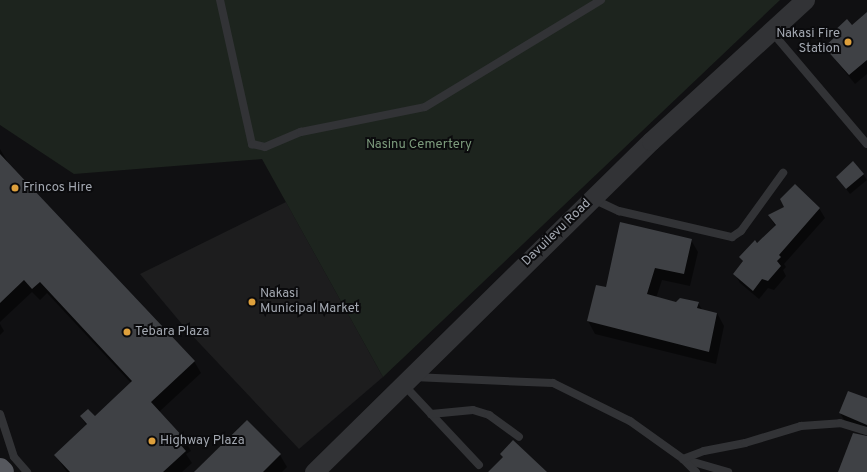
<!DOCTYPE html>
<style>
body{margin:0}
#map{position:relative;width:867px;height:472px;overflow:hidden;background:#101012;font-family:Overpass,sans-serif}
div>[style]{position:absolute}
.built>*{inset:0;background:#1d1d1e}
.green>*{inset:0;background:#1d241e}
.shadow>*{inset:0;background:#0007}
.building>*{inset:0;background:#3f4145}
.service>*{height:8px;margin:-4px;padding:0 4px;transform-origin:4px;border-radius:4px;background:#323336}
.tertiary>*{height:19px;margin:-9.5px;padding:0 9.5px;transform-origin:9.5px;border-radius:9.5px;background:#323336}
.trunk>*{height:22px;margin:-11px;padding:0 11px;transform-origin:11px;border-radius:11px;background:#56585e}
.dots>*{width:11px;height:11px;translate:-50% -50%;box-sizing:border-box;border:2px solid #0b0b0d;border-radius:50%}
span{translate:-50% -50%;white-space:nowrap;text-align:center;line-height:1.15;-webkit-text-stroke:4px #0b0b0d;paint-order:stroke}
.poi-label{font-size:13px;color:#a3a8b1}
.right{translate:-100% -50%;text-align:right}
.left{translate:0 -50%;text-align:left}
.park-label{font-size:13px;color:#7c9a7c}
.street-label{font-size:13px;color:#a3a8b1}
</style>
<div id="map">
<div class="built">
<div style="clip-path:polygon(286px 202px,383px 377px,299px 449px,186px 329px,140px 274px)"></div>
</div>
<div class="green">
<div style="clip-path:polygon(0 0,780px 0,383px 377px,262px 159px,74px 174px,0 125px)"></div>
</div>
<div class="shadow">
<div style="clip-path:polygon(867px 13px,867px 74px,855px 84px,825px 47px)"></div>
<div style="clip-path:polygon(0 149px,10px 166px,194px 361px,201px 373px,159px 412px,184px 439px,191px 451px,186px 454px,192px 463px,182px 472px,67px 472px,55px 455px,87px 426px,81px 417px,95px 417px,131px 383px,47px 293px,40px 300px,32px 292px,0 322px)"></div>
<div style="clip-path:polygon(863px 174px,867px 180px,850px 194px,837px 177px)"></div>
<div style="clip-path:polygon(819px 208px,825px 218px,784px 264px,786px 267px,783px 270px,786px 276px,774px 290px,768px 288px,759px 299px,740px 283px,735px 274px,744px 263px,740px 257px,776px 227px,769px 216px)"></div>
<div style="clip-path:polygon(691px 240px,698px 252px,690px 286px,662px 280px,656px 298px,676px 303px,698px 303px,703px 311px,717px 313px,724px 326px,716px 364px,595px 334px,588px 321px,597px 286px,607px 288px)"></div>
<div style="clip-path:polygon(0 324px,4px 331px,0 335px)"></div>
<div style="clip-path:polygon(867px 400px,867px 432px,846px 423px,840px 413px)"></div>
<div style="clip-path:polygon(280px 455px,287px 467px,282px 472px,196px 472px)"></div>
</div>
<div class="building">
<div style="clip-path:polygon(867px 12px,867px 60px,849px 75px,824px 47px,835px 37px,832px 33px,847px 19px,852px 25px)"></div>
<div style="clip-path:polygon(0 154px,195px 361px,151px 402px,184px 438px,179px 443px,186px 451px,163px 472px,70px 472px,54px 455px,87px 424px,80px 416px,88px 409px,95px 416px,132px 381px,40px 282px,32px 289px,24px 280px,0 303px)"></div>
<div style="clip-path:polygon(853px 161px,864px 174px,846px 189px,836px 177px)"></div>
<div style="clip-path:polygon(795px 184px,820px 208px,779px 255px,781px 257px,777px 261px,781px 266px,768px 281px,762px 279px,753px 291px,733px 274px,743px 261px,739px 257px,755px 240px,757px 243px,776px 225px,768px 215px,784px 207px,780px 199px)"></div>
<div style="clip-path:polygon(620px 222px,692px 239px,684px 274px,655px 268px,647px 294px,676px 302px,680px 298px,699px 302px,697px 308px,717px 313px,709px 352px,587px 321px,596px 285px,606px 287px)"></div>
<div style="clip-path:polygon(848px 391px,867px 398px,867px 425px,839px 413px)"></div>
<div style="clip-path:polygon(247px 420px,281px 454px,263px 472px,194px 472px)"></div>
<div style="clip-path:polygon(853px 433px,867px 436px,867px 472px,838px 472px)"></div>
<div style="clip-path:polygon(513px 440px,547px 472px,488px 472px,503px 457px,500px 454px)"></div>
</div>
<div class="service">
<div style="left:220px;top:0;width:148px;rotate:77.5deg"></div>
<div style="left:252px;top:144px;width:13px;rotate:13deg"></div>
<div style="left:265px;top:147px;width:39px;rotate:-23deg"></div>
<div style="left:301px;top:132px;width:126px;rotate:-11.4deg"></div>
<div style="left:425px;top:107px;width:206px;rotate:-31.3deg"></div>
<div style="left:771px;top:31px;width:148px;rotate:49.7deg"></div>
<div style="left:593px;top:199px;width:29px;rotate:25deg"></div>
<div style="left:619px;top:211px;width:116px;rotate:13deg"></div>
<div style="left:732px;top:237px;width:11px;rotate:-34deg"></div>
<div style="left:741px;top:231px;width:72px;rotate:-54.1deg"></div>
<div style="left:413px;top:377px;width:140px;rotate:2.5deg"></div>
<div style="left:553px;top:383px;width:86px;rotate:26.3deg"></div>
<div style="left:630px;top:421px;width:65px;rotate:35.6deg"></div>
<div style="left:683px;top:459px;width:47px;rotate:16.1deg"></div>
<div style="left:403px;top:384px;width:111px;rotate:46.8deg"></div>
<div style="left:0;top:414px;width:45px;rotate:72deg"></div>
<div style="left:14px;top:457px;width:20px;rotate:49deg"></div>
<div style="left:431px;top:414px;width:42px;rotate:-5.4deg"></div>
<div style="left:473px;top:410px;width:17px;rotate:17deg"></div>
<div style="left:489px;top:415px;width:37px;rotate:36deg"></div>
<div style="left:696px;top:472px;width:18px;rotate:-135deg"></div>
<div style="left:683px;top:459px;width:22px;rotate:-21deg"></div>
<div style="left:704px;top:451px;width:42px;rotate:-11deg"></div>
<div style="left:745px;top:443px;width:59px;rotate:-16.9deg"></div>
<div style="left:801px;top:426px;width:39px;rotate:-4deg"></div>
<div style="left:840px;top:423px;width:28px;rotate:17deg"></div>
</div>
<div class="tertiary">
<div style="left:314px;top:472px;width:472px;rotate:-44.5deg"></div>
<div style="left:651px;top:141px;width:209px;rotate:-42.5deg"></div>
</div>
<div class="trunk">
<div style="left:0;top:469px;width:4px;rotate:45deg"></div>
</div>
<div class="dots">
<div style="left:848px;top:42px;background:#dea03c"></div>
<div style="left:15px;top:188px;background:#dea03c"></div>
<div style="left:252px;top:302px;background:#dea03c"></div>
<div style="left:127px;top:332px;background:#dea03c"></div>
<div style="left:152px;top:441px;background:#dea03c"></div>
</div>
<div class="poi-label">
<span class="right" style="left:840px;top:42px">Nakasi Fire<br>Station</span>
<span class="left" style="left:23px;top:188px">Frincos Hire</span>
<span class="left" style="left:260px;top:302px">Nakasi<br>Municipal Market</span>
<span class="left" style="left:135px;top:332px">Tebara Plaza</span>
<span class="left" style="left:160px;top:441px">Highway Plaza</span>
</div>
<div class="park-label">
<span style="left:419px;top:145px">Nasinu Cemertery</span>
</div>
<div class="street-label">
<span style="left:557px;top:233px;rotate:-44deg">Davuilevu Road</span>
</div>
</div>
